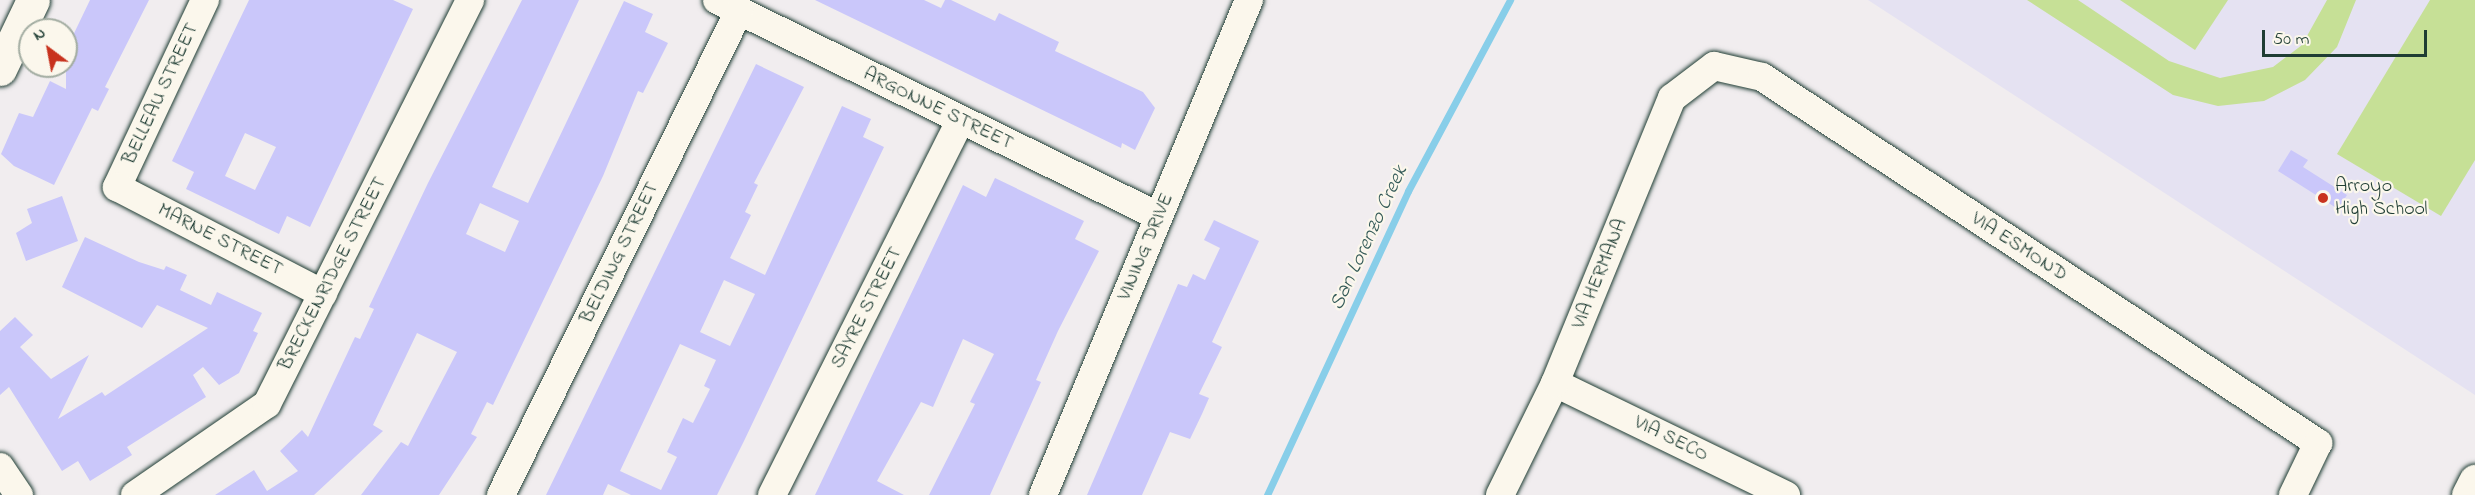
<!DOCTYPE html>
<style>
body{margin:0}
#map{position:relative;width:2475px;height:495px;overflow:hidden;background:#f1edef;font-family:"Indie Flower",sans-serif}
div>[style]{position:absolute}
.built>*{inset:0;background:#e5e2f2}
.green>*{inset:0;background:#c6e096}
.stream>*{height:7px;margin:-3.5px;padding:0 3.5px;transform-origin:3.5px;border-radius:3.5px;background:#88cee9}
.building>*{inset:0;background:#cac7fa}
.roads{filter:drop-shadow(0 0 2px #1f3d34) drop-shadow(0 0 2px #1f3d34)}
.minor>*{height:28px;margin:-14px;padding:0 14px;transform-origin:14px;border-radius:14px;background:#fbf7ec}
.major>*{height:33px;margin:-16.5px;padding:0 16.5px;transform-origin:16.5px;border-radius:16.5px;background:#fbf7ec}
.dots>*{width:16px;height:16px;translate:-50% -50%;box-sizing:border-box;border:3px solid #fbf7ec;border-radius:50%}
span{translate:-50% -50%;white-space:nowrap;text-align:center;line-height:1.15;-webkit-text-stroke:4.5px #fbf7ec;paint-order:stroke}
.street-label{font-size:20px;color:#1f3d34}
.poi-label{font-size:20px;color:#1f3d34}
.left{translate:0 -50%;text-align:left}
.water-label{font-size:21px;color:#345a58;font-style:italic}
.north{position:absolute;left:18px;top:18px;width:60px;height:60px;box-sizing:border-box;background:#fbf7ec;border:2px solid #a3ada2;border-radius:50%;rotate:328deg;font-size:16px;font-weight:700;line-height:24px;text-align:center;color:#1f3d34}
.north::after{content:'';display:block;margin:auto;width:21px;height:27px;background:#c8321e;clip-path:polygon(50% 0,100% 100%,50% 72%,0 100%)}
.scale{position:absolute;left:2262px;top:30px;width:165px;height:27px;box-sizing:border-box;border:3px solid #1f3d34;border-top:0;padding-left:8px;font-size:18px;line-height:21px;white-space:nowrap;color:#1f3d34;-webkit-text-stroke:4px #fbf7ec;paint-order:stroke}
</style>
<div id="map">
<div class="built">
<div style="clip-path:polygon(1868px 0,2475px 0,2475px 395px)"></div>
</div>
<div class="green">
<div style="clip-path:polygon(2027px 0,2078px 0,2169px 61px,2220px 78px,2273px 67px,2302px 45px,2327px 0,2356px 0,2337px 47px,2305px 80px,2264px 101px,2218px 106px,2173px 95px)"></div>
<div style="clip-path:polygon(2120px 0,2228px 0,2195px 50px)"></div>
<div style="clip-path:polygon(2430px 0,2475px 0,2475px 160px,2441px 216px,2337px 154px)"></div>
</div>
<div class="stream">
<div style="left:1267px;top:495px;width:335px;rotate:-65.1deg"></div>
<div style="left:1408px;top:191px;width:217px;rotate:-61.9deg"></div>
</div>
<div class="building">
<div style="clip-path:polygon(90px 0,149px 0,105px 87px,109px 89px,98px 111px,92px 108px,54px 185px,14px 166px,1px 154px,19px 113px,33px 117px,50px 81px,66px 89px,66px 50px)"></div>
<div style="clip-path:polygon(evenodd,249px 0,393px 0,413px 9px,310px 227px,287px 216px,279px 234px,186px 189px,194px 172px,172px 161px,249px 0,245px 133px,276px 147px,255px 190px,225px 176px,245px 133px)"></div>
<div style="clip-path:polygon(evenodd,522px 0,579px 0,492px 187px,528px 203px,624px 1px,653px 14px,645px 32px,668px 43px,643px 93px,638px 91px,603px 176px,493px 405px,487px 402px,471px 434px,477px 437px,439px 495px,361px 495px,401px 442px,408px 446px,457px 352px,417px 333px,373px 425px,383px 431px,314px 495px,215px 495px,254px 470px,267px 491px,298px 471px,280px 451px,302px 430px,308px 437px,355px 337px,360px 339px,374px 309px,369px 307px,428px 183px,522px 0,480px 203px,519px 221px,505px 252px,466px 234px,480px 203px)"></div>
<div style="clip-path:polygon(815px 0,924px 0,941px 8px,945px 0,951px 0,995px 21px,999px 13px,1059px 42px,1055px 51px,1143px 92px,1155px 108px,1135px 150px,1122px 143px,1121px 148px)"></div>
<div style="clip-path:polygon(evenodd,756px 64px,804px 87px,754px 183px,758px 185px,745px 212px,751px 215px,730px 258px,765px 275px,842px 106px,871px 119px,863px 137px,884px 147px,744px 441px,717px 495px,631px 495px,608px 484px,603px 495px,546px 495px,756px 64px,724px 280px,755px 294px,730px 346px,700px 332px,724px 280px,756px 64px,680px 344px,716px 360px,704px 386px,710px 389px,693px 423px,683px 418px,667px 452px,677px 457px,661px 490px,620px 471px,680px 344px)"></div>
<div style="clip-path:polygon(2291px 150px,2308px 160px,2303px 167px,2347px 195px,2338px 209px,2278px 171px)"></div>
<div style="clip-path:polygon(995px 178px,1084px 221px,1075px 239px,1099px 251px,1058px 331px,1036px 380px,1041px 382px,990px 495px,929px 495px,975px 404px,970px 402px,994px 354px,963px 339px,933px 407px,921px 402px,877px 481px,904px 495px,815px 495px,963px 185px,986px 197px)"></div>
<div style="clip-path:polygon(62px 196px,78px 241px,26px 261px,16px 233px,32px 223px,27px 209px)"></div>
<div style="clip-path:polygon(1214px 220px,1259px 241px,1212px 342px,1222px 347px,1199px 394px,1209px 398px,1202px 414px,1190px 439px,1170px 432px,1142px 495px,1087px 495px,1178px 284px,1187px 287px,1193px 274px,1205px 280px,1220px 248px,1204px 240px)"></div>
<div style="clip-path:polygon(85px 237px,139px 262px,164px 270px,166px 266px,187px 275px,180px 290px,211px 305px,217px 292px,262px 313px,253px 331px,258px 333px,239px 373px,219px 385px,203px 367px,193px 375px,206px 397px,127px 447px,132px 455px,90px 481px,78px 461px,62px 471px,9px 387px,0 395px,0 331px,15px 317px,33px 335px,20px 347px,51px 379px,89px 355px,58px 419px,102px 392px,105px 396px,208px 328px,157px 305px,142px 328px,62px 287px)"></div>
</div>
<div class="roads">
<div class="minor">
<div style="left:205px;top:0;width:207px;rotate:115.2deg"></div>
<div style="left:117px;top:187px;width:232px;rotate:27.4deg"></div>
<div style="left:717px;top:0;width:492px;rotate:26.1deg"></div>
<div style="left:1555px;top:383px;width:257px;rotate:25.9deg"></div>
<div style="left:0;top:467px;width:34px;rotate:56deg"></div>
<div style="left:135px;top:495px;width:160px;rotate:-34.6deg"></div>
<div style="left:267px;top:404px;width:452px;rotate:-63.3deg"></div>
<div style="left:501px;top:495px;width:539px;rotate:-63.82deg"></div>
<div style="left:772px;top:495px;width:420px;rotate:-63.3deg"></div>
<div style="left:1043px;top:495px;width:536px;rotate:-67.4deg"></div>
<div style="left:1500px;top:495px;width:125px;rotate:-63.8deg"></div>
<div style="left:1555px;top:383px;width:308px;rotate:-67.7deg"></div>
<div style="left:1672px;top:98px;width:53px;rotate:-37.3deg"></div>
<div style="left:1714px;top:66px;width:49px;rotate:12.9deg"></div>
<div style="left:1762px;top:77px;width:666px;rotate:33.36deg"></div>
<div style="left:2318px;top:443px;width:58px;rotate:115.7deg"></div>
</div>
<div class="major">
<div style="left:0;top:69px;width:76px;rotate:-64.4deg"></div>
<div style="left:2468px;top:495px;width:16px;rotate:-63deg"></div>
</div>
</div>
<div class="dots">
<div style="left:2323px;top:198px;background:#c8321e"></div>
</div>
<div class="street-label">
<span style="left:161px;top:94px;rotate:-65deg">BELLEAU STREET</span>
<span style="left:938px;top:109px;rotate:26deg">ARGONNE STREET</span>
<span style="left:220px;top:240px;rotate:27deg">MARNE STREET</span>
<span style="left:1146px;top:247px;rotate:-67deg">VINING DRIVE</span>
<span style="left:2019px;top:247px;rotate:33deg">VIA ESMOND</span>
<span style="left:620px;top:253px;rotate:-64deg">BELDING STREET</span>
<span style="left:333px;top:274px;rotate:-63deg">BRECKENRIDGE STREET</span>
<span style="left:1600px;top:274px;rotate:-68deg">VIA HERMANA</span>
<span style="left:867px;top:308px;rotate:-63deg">SAYRE STREET</span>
<span style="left:1671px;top:439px;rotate:26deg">VIA SECO</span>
</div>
<div class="poi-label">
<span class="left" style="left:2335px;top:198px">Arroyo<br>High School</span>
</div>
<div class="water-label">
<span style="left:1369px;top:238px;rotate:-65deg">San Lorenzo Creek</span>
</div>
<div class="north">N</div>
<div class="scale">50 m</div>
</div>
